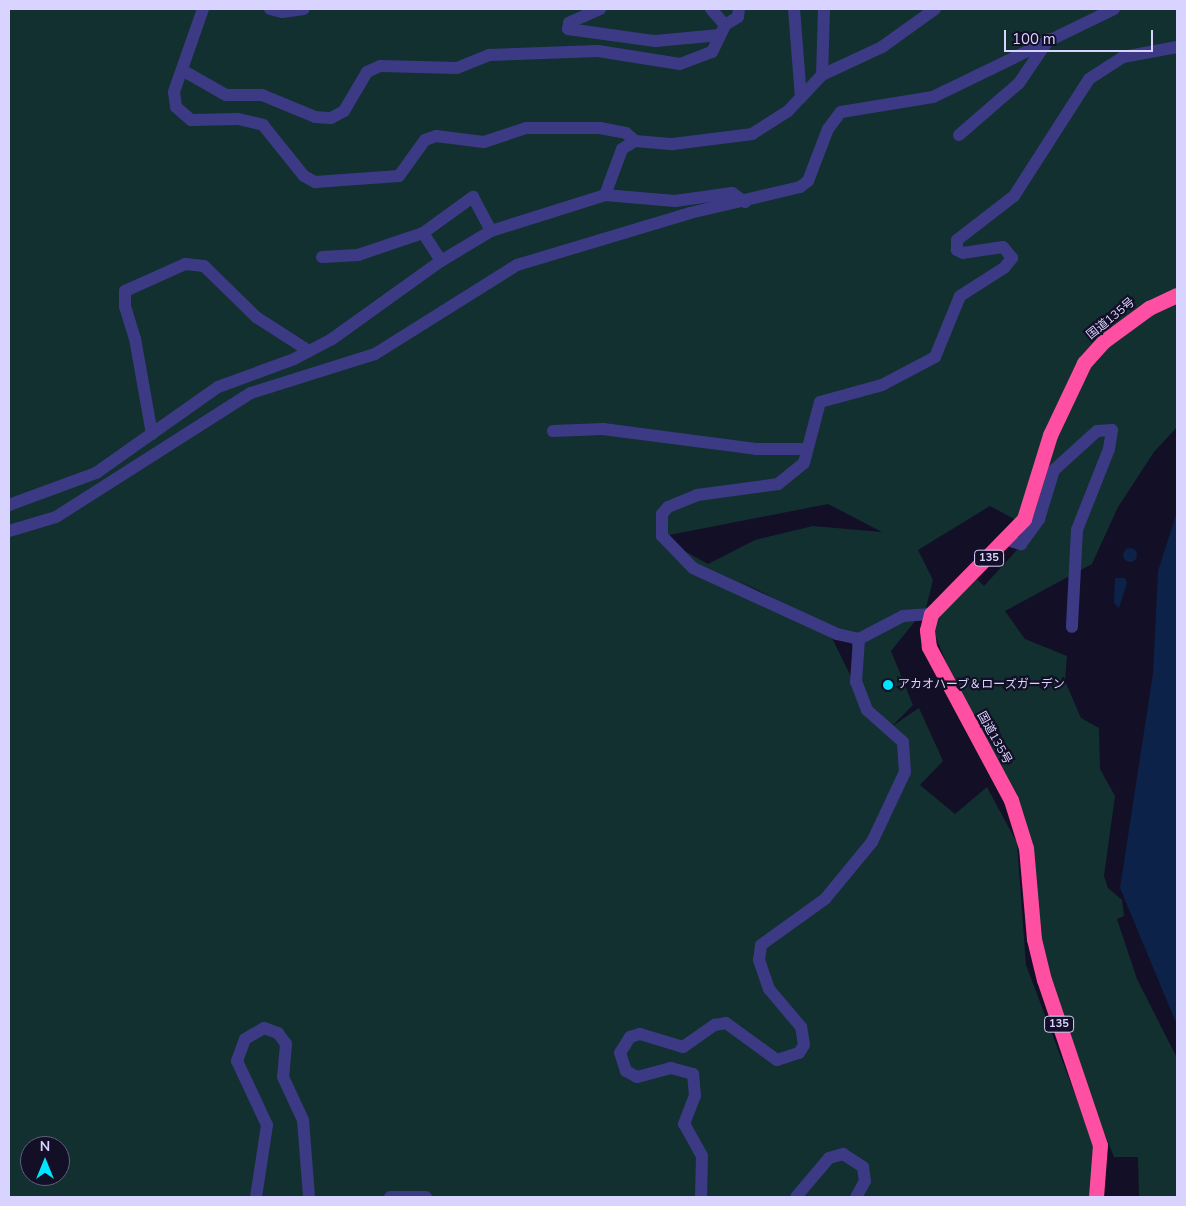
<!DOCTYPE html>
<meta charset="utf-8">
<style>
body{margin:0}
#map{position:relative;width:1186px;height:1206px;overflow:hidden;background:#130f26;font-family:"Nunito Sans","Noto Sans JP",sans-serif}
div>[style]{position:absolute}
.green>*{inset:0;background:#12302f}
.water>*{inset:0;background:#0c2248}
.round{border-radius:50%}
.minor>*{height:12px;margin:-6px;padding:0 6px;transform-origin:6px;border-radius:6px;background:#3d3a85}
.highway>*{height:15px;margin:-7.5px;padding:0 7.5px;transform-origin:7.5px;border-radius:7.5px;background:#ff4fa3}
.dots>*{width:14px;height:14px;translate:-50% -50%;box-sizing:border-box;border:2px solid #130f26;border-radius:50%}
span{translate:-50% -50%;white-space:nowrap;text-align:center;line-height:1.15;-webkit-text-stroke:4.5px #130f26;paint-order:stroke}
.shield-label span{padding:1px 4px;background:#130f26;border:1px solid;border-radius:4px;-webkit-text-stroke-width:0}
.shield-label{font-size:11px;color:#d9d4ff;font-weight:700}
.street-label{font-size:12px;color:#d9d4ff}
.poi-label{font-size:12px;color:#d9d4ff}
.left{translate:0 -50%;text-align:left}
.frame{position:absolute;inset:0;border:10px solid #d9d4ff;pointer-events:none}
.north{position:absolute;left:20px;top:1136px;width:50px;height:50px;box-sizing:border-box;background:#130f26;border:1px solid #625e7d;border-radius:50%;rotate:0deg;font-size:14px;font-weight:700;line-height:20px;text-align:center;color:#d9d4ff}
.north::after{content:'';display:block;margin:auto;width:18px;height:22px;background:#00e5ff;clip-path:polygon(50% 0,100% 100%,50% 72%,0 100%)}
.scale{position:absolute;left:1004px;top:30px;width:149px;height:22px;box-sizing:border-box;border:2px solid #d9d4ff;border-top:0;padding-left:6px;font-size:15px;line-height:18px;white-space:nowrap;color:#d9d4ff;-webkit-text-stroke:4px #130f26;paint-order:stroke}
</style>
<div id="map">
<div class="green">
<div style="clip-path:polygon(evenodd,9px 9px,1177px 9px,1177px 427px,1154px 452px,1118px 507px,1092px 564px,1005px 611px,1025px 639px,1067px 656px,1065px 681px,1081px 718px,1099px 728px,1100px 769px,1115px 796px,1104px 876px,1108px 888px,1122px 900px,1124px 916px,1117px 919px,1137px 979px,1177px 1058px,1177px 1197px,1139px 1197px,1138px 1157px,1114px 1157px,1052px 1003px,1011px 800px,949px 670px,925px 609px,891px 651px,913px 705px,891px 727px,919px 708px,943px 761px,920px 785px,955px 814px,987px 787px,1017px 843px,1026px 965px,1101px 1163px,1096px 1197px,9px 1197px,9px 9px,828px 504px,882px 532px,813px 526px,755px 540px,708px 564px,659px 537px,828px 504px,9px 9px,990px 506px,1035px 530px,984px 586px,976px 578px,926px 608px,933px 580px,918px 550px,990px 506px,9px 9px,738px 580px,850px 637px,867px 709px,828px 630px,738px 580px,9px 9px,30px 1146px,60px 1146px,60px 1176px,30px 1176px,30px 1146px)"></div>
</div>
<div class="water">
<div style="clip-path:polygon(1177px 512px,1177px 1025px,1120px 888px,1153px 673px,1158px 571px)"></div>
<div class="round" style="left:1123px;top:548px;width:14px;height:14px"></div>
<div style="clip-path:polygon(1115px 578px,1125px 578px,1127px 583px,1119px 608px,1114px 603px)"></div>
</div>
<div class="minor">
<div style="left:203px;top:9px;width:88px;rotate:109.3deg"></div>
<div style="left:174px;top:92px;width:15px;rotate:82deg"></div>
<div style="left:176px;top:107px;width:20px;rotate:41deg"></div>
<div style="left:191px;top:120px;width:47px;rotate:-1.2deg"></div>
<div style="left:238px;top:119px;width:26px;rotate:13deg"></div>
<div style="left:263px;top:125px;width:65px;rotate:51.2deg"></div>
<div style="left:304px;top:176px;width:13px;rotate:29deg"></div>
<div style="left:315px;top:182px;width:84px;rotate:-4.1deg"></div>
<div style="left:399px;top:176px;width:44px;rotate:-54.2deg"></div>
<div style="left:425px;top:140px;width:12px;rotate:-20deg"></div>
<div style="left:436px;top:136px;width:48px;rotate:7.1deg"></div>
<div style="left:484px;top:142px;width:44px;rotate:-18.4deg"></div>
<div style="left:526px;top:128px;width:74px"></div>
<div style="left:600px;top:128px;width:26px;rotate:11deg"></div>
<div style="left:626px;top:133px;width:12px;rotate:42deg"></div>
<div style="left:270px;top:9px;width:12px;rotate:14deg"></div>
<div style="left:282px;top:12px;width:22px;rotate:-8deg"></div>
<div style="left:600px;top:9px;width:34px;rotate:156deg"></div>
<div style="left:569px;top:23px;width:6px;rotate:99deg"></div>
<div style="left:568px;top:29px;width:88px;rotate:7.9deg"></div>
<div style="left:655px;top:41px;width:65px;rotate:-5.3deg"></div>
<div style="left:711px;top:9px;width:21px;rotate:49deg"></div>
<div style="left:794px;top:9px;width:89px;rotate:85.5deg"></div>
<div style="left:824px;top:9px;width:66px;rotate:91.7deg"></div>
<div style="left:822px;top:75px;width:66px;rotate:-25deg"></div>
<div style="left:882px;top:47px;width:65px;rotate:-35.6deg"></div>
<div style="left:182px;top:70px;width:51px;rotate:29.6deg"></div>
<div style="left:226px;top:95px;width:36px"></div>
<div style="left:262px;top:95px;width:57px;rotate:22.5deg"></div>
<div style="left:315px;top:117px;width:16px;rotate:4deg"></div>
<div style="left:331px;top:118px;width:15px;rotate:-28deg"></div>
<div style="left:344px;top:111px;width:45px;rotate:-59.5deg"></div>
<div style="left:367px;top:72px;width:14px;rotate:-25deg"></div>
<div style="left:380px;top:66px;width:77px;rotate:1.5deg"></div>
<div style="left:457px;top:68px;width:35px;rotate:-22deg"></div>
<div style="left:489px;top:55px;width:109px;rotate:-2.1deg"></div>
<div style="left:598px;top:51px;width:83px;rotate:9deg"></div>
<div style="left:680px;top:64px;width:34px;rotate:-21deg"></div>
<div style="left:712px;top:52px;width:30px;rotate:-64deg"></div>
<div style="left:725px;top:25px;width:15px;rotate:-32deg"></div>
<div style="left:738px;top:17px;width:8px;rotate:-83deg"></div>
<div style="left:959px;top:135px;width:79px;rotate:-40.9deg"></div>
<div style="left:1019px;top:83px;width:53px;rotate:-55.7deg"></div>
<div style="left:605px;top:195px;width:49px;rotate:-69.7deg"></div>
<div style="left:622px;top:149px;width:15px;rotate:-32deg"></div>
<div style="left:635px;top:141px;width:38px;rotate:5deg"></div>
<div style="left:673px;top:144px;width:80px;rotate:-7.2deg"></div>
<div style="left:752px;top:134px;width:43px;rotate:-32.6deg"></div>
<div style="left:788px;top:111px;width:50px;rotate:-46.6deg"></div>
<div style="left:423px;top:233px;width:33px;rotate:57deg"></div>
<div style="left:322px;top:257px;width:36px;rotate:-3deg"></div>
<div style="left:358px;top:255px;width:69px;rotate:-18.7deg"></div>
<div style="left:423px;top:233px;width:62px;rotate:-35.8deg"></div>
<div style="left:473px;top:197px;width:38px;rotate:62deg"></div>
<div style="left:553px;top:431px;width:50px;rotate:-2.3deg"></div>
<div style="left:603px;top:429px;width:154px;rotate:7.4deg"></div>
<div style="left:756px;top:449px;width:50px"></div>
<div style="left:152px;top:434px;width:97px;rotate:-100.1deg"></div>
<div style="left:135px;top:339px;width:34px;rotate:-107deg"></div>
<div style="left:125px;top:307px;width:16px;rotate:-90deg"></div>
<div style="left:125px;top:291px;width:66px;rotate:-24.2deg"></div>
<div style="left:185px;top:264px;width:19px;rotate:6deg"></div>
<div style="left:204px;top:266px;width:73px;rotate:44.4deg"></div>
<div style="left:256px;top:317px;width:63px;rotate:32.7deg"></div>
<div style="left:9px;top:505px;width:93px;rotate:-20.2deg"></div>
<div style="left:96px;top:473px;width:149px;rotate:-35.2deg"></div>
<div style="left:218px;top:387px;width:81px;rotate:-20.2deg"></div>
<div style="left:294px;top:359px;width:43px;rotate:-27.8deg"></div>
<div style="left:332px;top:339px;width:134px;rotate:-35.6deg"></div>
<div style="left:441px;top:261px;width:58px;rotate:-31deg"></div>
<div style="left:491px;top:231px;width:120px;rotate:-17.5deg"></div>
<div style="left:605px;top:195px;width:70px;rotate:4.9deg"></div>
<div style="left:675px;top:201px;width:58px;rotate:-8deg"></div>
<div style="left:732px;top:193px;width:16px;rotate:35deg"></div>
<div style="left:9px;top:531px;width:49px;rotate:-16.6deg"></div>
<div style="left:56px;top:517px;width:231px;rotate:-32.5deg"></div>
<div style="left:251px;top:393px;width:130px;rotate:-17.5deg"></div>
<div style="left:375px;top:354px;width:168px;rotate:-32.1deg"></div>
<div style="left:517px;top:265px;width:181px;rotate:-16.7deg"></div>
<div style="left:690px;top:213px;width:113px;rotate:-13.3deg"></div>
<div style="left:800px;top:187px;width:10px;rotate:-37deg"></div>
<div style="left:808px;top:181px;width:56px;rotate:-69deg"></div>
<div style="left:828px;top:129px;width:21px;rotate:-53deg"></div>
<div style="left:841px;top:112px;width:93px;rotate:-9.3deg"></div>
<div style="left:933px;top:97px;width:201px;rotate:-25.9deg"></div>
<div style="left:1007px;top:540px;width:15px;rotate:16deg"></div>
<div style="left:1021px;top:544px;width:31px;rotate:-54deg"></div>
<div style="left:1039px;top:519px;width:51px;rotate:-73deg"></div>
<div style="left:1054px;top:470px;width:58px;rotate:-42.2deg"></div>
<div style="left:1097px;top:431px;width:15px;rotate:-4deg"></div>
<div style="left:1112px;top:430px;width:19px;rotate:99deg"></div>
<div style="left:1109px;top:449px;width:87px;rotate:111.6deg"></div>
<div style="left:1077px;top:530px;width:97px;rotate:93deg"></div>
<div style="left:931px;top:614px;width:28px;rotate:176deg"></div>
<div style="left:903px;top:616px;width:50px;rotate:152.4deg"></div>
<div style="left:859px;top:639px;width:23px;rotate:-167deg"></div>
<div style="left:837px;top:634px;width:158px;rotate:-155.4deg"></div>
<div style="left:693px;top:568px;width:45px;rotate:-134.1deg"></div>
<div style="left:662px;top:536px;width:22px;rotate:-90deg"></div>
<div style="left:662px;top:514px;width:9px;rotate:-49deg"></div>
<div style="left:668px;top:507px;width:31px;rotate:-22deg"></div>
<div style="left:697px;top:495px;width:82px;rotate:-7.7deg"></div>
<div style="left:778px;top:484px;width:33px;rotate:-39deg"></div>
<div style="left:804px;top:463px;width:63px;rotate:-75.3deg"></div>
<div style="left:820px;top:402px;width:64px;rotate:-15.3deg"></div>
<div style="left:882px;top:385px;width:60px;rotate:-27.8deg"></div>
<div style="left:935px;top:357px;width:66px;rotate:-67.7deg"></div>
<div style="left:960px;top:296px;width:52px;rotate:-32.5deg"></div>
<div style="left:1004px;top:268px;width:13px;rotate:-51deg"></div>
<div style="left:1012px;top:258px;width:14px;rotate:-129deg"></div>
<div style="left:1003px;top:247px;width:40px;rotate:171.5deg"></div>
<div style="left:963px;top:253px;width:7px;rotate:-153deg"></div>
<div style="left:957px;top:250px;width:10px;rotate:-90deg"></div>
<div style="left:957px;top:240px;width:72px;rotate:-37.7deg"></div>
<div style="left:1014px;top:196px;width:139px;rotate:-57.3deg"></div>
<div style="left:1089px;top:79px;width:40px;rotate:-32.9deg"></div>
<div style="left:1123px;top:57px;width:55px;rotate:-10.5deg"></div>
<div style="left:256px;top:1197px;width:73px;rotate:-81.3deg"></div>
<div style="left:267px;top:1125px;width:71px;rotate:-115.1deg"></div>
<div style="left:237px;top:1061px;width:23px;rotate:-70deg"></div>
<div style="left:245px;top:1039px;width:22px;rotate:-30deg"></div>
<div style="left:264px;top:1028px;width:15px;rotate:20deg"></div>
<div style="left:278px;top:1033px;width:14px;rotate:54deg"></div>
<div style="left:286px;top:1044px;width:33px;rotate:95deg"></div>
<div style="left:283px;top:1077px;width:47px;rotate:65.1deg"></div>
<div style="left:303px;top:1120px;width:77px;rotate:85.5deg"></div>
<div style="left:390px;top:1197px;width:36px"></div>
<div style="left:701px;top:1197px;width:41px;rotate:-88.6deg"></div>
<div style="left:702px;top:1156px;width:37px;rotate:-119deg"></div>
<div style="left:684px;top:1124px;width:30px;rotate:-69deg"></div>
<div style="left:695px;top:1096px;width:22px;rotate:-95deg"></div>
<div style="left:693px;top:1074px;width:23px;rotate:-165deg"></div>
<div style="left:671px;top:1068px;width:35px;rotate:165deg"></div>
<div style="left:637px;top:1077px;width:13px;rotate:-151deg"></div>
<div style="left:626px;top:1071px;width:19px;rotate:-108deg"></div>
<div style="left:620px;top:1053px;width:19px;rotate:-58deg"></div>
<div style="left:630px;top:1037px;width:10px;rotate:-17deg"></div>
<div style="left:640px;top:1034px;width:45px;rotate:16.8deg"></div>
<div style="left:683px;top:1047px;width:39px;rotate:-35deg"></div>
<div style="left:715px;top:1025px;width:11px;rotate:-10deg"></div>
<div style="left:726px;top:1023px;width:63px;rotate:36deg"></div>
<div style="left:777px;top:1060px;width:23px;rotate:-18deg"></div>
<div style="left:799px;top:1053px;width:9px;rotate:-58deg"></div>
<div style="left:804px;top:1045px;width:18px;rotate:-99deg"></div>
<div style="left:801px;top:1027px;width:50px;rotate:-130.1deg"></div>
<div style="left:769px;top:989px;width:31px;rotate:-109deg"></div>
<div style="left:759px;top:960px;width:15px;rotate:-82deg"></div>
<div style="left:761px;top:945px;width:79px;rotate:-35.7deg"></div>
<div style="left:825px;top:899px;width:74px;rotate:-50.5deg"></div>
<div style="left:872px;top:842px;width:77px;rotate:-64.8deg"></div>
<div style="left:905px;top:772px;width:30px;rotate:-94deg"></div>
<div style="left:903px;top:742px;width:48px;rotate:-138.4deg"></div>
<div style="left:867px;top:710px;width:30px;rotate:-111deg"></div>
<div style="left:856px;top:682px;width:43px;rotate:-86deg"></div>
<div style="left:796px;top:1197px;width:51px;rotate:-49.8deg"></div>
<div style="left:829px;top:1158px;width:15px;rotate:-16deg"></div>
<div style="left:843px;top:1154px;width:24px;rotate:33deg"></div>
<div style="left:863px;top:1167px;width:14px;rotate:82deg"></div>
<div style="left:865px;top:1181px;width:18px;rotate:119deg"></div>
</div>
<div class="highway">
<div style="left:1096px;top:1197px;width:52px;rotate:-85.6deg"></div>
<div style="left:1100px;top:1145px;width:174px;rotate:-108.7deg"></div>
<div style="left:1044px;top:980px;width:42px;rotate:-103.7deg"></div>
<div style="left:1034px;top:939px;width:91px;rotate:-95deg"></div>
<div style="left:1026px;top:848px;width:50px;rotate:-107.4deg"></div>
<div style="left:1011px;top:800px;width:174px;rotate:-118.2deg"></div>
<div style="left:929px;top:647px;width:17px;rotate:-97deg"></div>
<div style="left:927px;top:630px;width:16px;rotate:-76deg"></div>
<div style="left:931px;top:614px;width:133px;rotate:-45.6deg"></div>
<div style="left:1024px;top:519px;width:88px;rotate:-72.8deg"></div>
<div style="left:1050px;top:435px;width:80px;rotate:-64.7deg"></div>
<div style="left:1084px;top:363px;width:30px;rotate:-48deg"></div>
<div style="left:1104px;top:341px;width:56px;rotate:-36.3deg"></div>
<div style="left:1149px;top:308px;width:31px;rotate:-25deg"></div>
</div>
<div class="dots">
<div style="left:888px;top:685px;background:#00e5ff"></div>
</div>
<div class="shield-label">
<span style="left:989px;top:558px">135</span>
<span style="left:1059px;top:1024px">135</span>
</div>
<div class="street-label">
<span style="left:1111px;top:319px;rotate:-39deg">国道135号</span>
<span style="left:994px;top:738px;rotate:61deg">国道135号</span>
</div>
<div class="poi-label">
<span class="left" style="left:898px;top:685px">アカオハーブ＆ローズガーデン</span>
</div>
<div class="frame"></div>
<div class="north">N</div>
<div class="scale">100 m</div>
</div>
